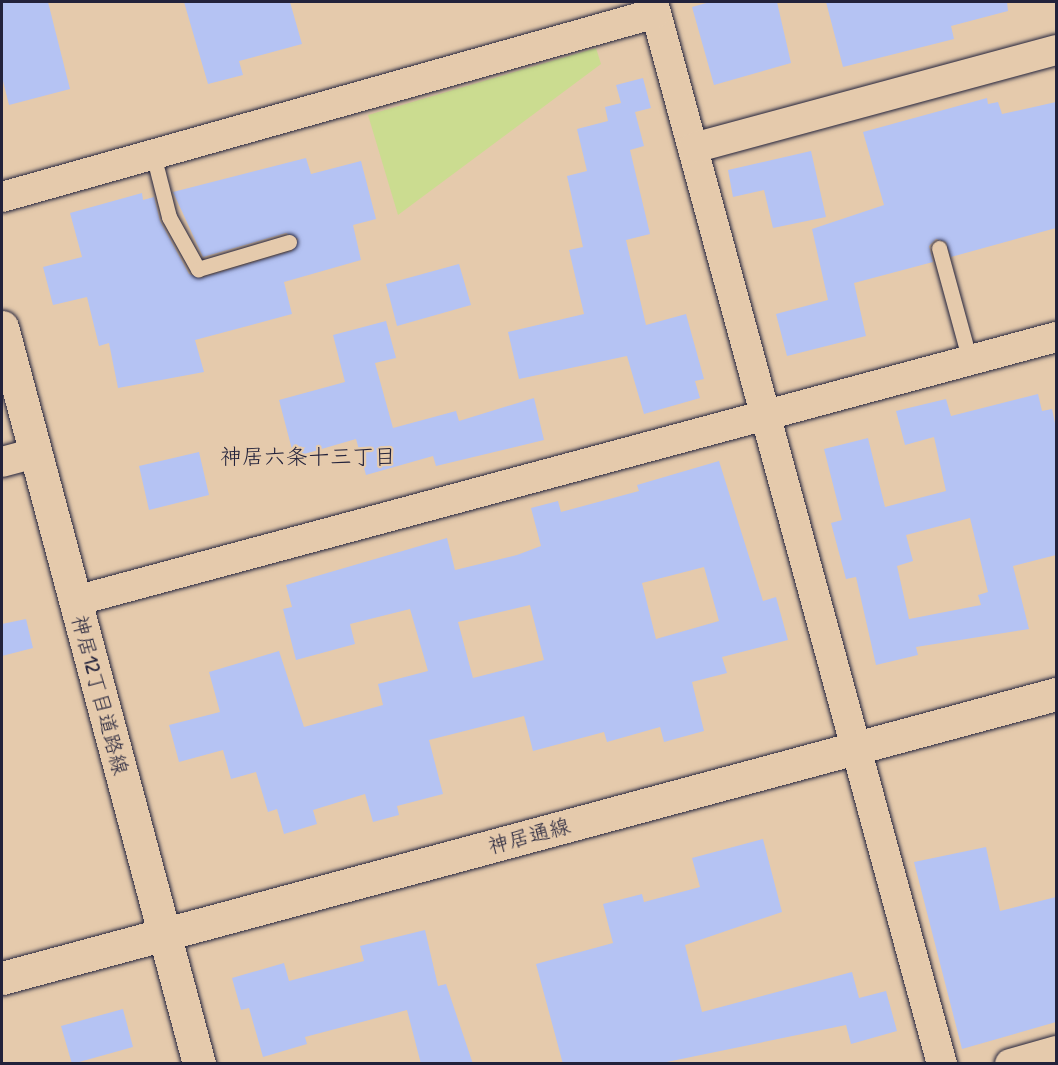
<!DOCTYPE html>
<meta charset="utf-8">
<style>
body{margin:0}
#map{position:relative;width:1058px;height:1065px;overflow:hidden;background:#e5caac;font-family:"Patrick Hand","Klee One",sans-serif}
div>[style]{position:absolute}
.green>*{inset:0;background:#cbdc90}
.building>*{inset:0;background:#b5c3f3}
.roads{filter:drop-shadow(0 0 2px #22223b) drop-shadow(0 0 2px #22223b)}
.service>*{height:15px;margin:-7.5px;padding:0 7.5px;transform-origin:7.5px;border-radius:7.5px;background:#e5caac}
.minor>*{height:30px;margin:-15px;padding:0 15px;transform-origin:15px;border-radius:15px;background:#e5caac}
.tertiary>*{height:33px;margin:-16.5px;padding:0 16.5px;transform-origin:16.5px;border-radius:16.5px;background:#e5caac}
span{translate:-50% -50%;white-space:nowrap;text-align:center;line-height:1.15;-webkit-text-stroke:4.5px #e5caac;paint-order:stroke}
.street-label{font-size:21px;color:#22223b}
.neighbourhood-label{font-size:22px;color:#22223b}
.frame{position:absolute;inset:0;border:3px solid #22223b;pointer-events:none}
</style>
<div id="map">
<div class="green">
<div style="clip-path:polygon(596px 48px,601px 64px,398px 215px,368px 115px)"></div>
</div>
<div class="building">
<div style="clip-path:polygon(2px 2px,48px 2px,70px 89px,9px 105px,2px 77px)"></div>
<div style="clip-path:polygon(184px 2px,290px 2px,302px 44px,239px 61px,243px 75px,208px 84px)"></div>
<div style="clip-path:polygon(710px 2px,777px 2px,791px 63px,714px 85px,692px 7px)"></div>
<div style="clip-path:polygon(826px 2px,1007px 2px,1008px 11px,951px 26px,954px 39px,843px 67px)"></div>
<div style="clip-path:polygon(643px 78px,651px 108px,635px 112px,644px 146px,630px 150px,650px 234px,626px 240px,646px 325px,686px 314px,704px 379px,695px 381px,700px 398px,644px 414px,627px 356px,519px 379px,508px 332px,584px 314px,569px 250px,583px 247px,567px 176px,587px 171px,577px 129px,608px 121px,605px 107px,621px 103px,616px 85px)"></div>
<div style="clip-path:polygon(987px 98px,988px 104px,998px 102px,1002px 114px,1056px 102px,1056px 228px,951px 257px,946px 242px,936px 239px,929px 246px,933px 262px,854px 283px,866px 336px,787px 356px,776px 314px,828px 300px,812px 229px,884px 205px,863px 132px)"></div>
<div style="clip-path:polygon(811px 151px,826px 217px,773px 228px,764px 190px,733px 197px,728px 170px)"></div>
<div style="clip-path:polygon(306px 158px,311px 174px,361px 161px,376px 219px,353px 225px,361px 260px,284px 282px,292px 314px,195px 340px,204px 372px,118px 388px,109px 343px,99px 346px,87px 297px,53px 305px,43px 267px,82px 257px,70px 213px,142px 193px,143px 200px,154px 197px,160px 221px,189px 274px,201px 278px,292px 251px,298px 239px,286px 233px,203px 257px,173px 192px)"></div>
<div style="clip-path:polygon(459px 264px,471px 305px,397px 326px,386px 284px)"></div>
<div style="clip-path:polygon(386px 321px,396px 358px,375px 363px,393px 428px,456px 411px,459px 421px,534px 398px,544px 440px,436px 466px,433px 456px,366px 475px,356px 439px,294px 457px,279px 400px,345px 382px,333px 335px)"></div>
<div style="clip-path:polygon(evenodd,1038px 394px,1042px 411px,1052px 409px,1056px 428px,1056px 555px,1013px 566px,1029px 629px,916px 647px,918px 655px,876px 665px,856px 577px,846px 579px,831px 523px,842px 520px,824px 449px,868px 438px,885px 507px,946px 491px,934px 437px,905px 445px,896px 411px,946px 399px,951px 416px,1038px 394px,970px 518px,988px 592px,978px 595px,981px 605px,909px 619px,897px 566px,913px 561px,906px 535px,970px 518px)"></div>
<div style="clip-path:polygon(199px 452px,209px 495px,149px 510px,139px 466px)"></div>
<div style="clip-path:polygon(evenodd,719px 461px,763px 601px,776px 597px,788px 640px,722px 657px,727px 673px,692px 682px,704px 731px,664px 742px,660px 727px,607px 742px,604px 732px,533px 751px,524px 716px,429px 740px,443px 794px,397px 806px,399px 815px,373px 822px,365px 794px,313px 810px,317px 824px,284px 834px,277px 809px,268px 812px,256px 772px,231px 779px,223px 750px,179px 762px,169px 725px,220px 712px,209px 672px,279px 651px,304px 727px,383px 705px,378px 684px,428px 671px,410px 609px,350px 624px,355px 644px,296px 660px,283px 609px,292px 607px,286px 585px,447px 538px,455px 570px,517px 555px,541px 546px,531px 508px,558px 501px,561px 512px,639px 491px,637px 485px,719px 461px,704px 567px,719px 621px,656px 639px,642px 583px,704px 567px,719px 461px,530px 605px,544px 660px,473px 678px,458px 622px,530px 605px)"></div>
<div style="clip-path:polygon(26px 619px,33px 648px,2px 656px,2px 624px)"></div>
<div style="clip-path:polygon(763px 839px,782px 912px,685px 945px,702px 1012px,852px 972px,859px 998px,886px 991px,897px 1031px,851px 1044px,846px 1025px,657px 1064px,563px 1064px,536px 964px,613px 943px,603px 904px,642px 894px,644px 902px,700px 887px,692px 858px)"></div>
<div style="clip-path:polygon(986px 847px,1000px 911px,1056px 897px,1056px 1022px,962px 1049px,914px 862px)"></div>
<div style="clip-path:polygon(425px 930px,438px 986px,446px 984px,473px 1064px,421px 1064px,407px 1010px,305px 1037px,307px 1044px,263px 1057px,249px 1008px,241px 1010px,232px 978px,284px 963px,289px 981px,364px 961px,360px 946px)"></div>
<div style="clip-path:polygon(123px 1009px,133px 1047px,72px 1064px,61px 1026px)"></div>
</div>
<div class="roads">
<div class="service">
<div style="left:153px;top:154px;width:65px;rotate:75.7deg"></div>
<div style="left:169px;top:217px;width:60px;rotate:60.9deg"></div>
<div style="left:198px;top:269px;width:95px;rotate:-16.5deg"></div>
<div style="left:939px;top:248px;width:117px;rotate:74.7deg"></div>
</div>
<div class="minor">
<div style="left:653px;top:2px;width:1101px;rotate:74.78deg"></div>
<div style="left:693px;top:148px;width:376px;rotate:-15.1deg"></div>
<div style="left:2px;top:197px;width:679px;rotate:-15.71deg"></div>
<div style="left:2px;top:462px;width:34px;rotate:-15deg"></div>
<div style="left:75px;top:601px;width:1016px;rotate:-15.06deg"></div>
<div style="left:1010px;top:1064px;width:48px;rotate:-15.8deg"></div>
</div>
<div class="tertiary">
<div style="left:2px;top:327px;width:763px;rotate:75.03deg"></div>
<div style="left:2px;top:978px;width:1092px;rotate:-15.08deg"></div>
</div>
</div>
<div class="street-label">
<span style="left:100px;top:695px;rotate:75deg">神居12丁目道路線</span>
<span style="left:529px;top:836px;rotate:-15deg">神居通線</span>
</div>
<div class="neighbourhood-label">
<span style="left:308px;top:457px">神居六条十三丁目</span>
</div>
<div class="frame"></div>
</div>
